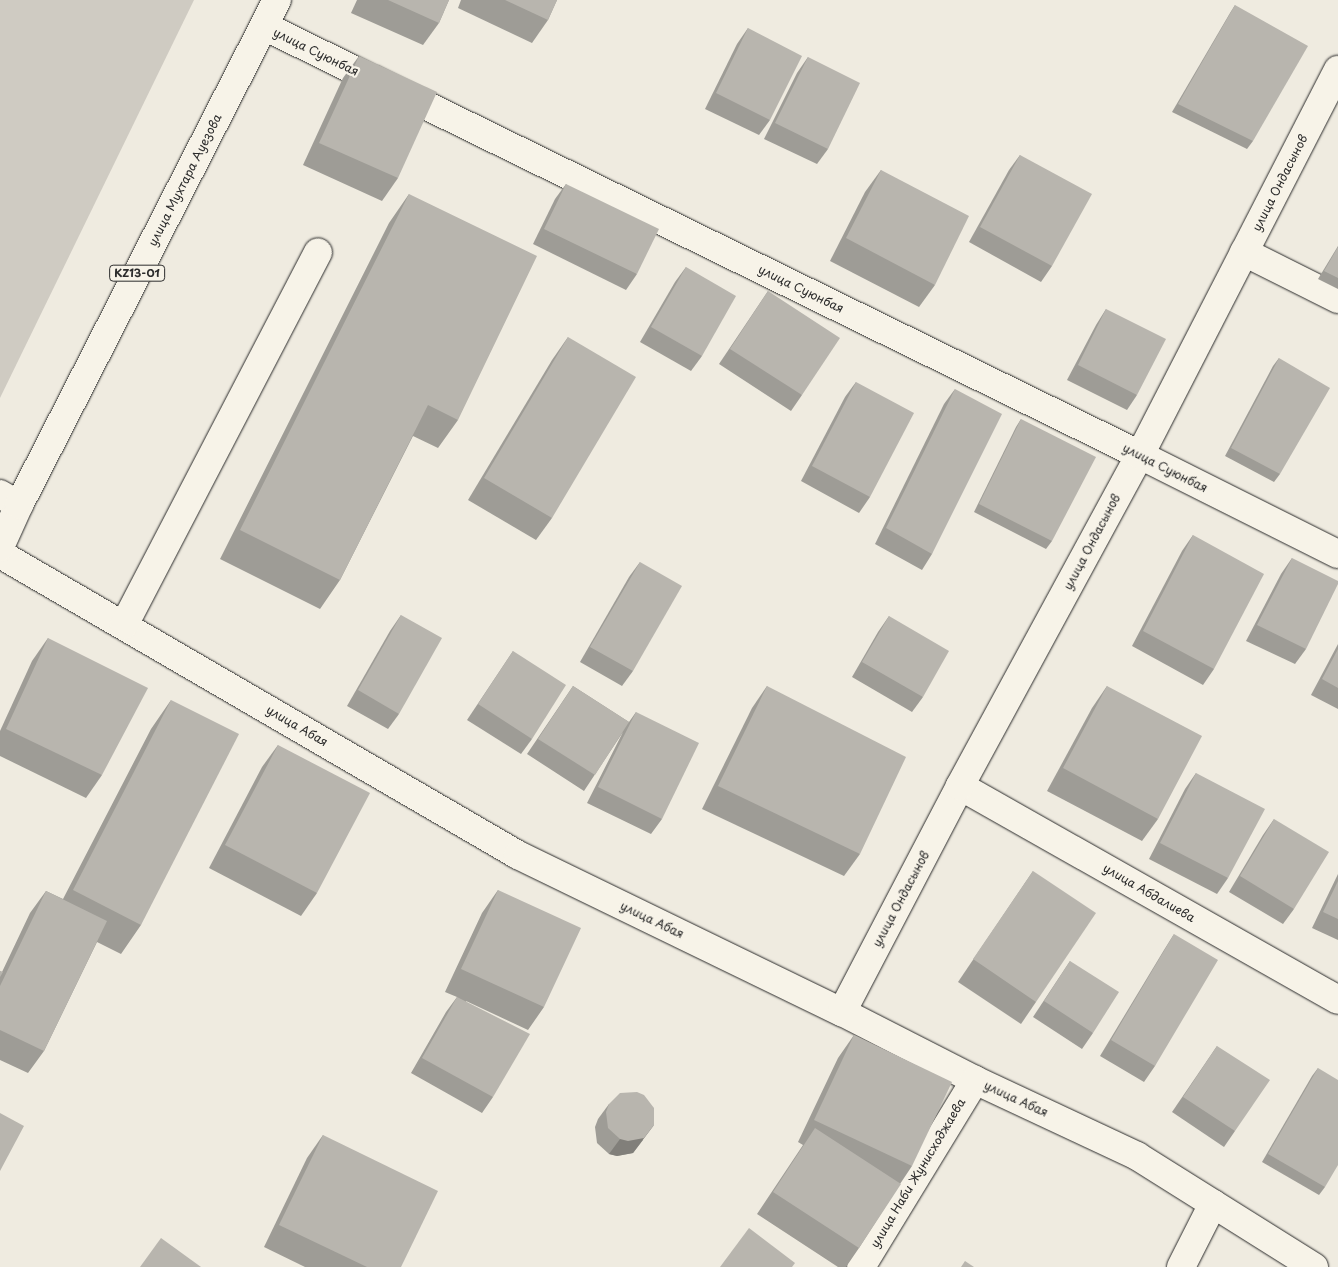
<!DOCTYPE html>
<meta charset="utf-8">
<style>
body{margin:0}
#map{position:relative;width:1338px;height:1267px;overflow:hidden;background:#efebe0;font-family:"Playpen Sans",sans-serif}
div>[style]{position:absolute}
.green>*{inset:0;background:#cfcbc2}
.roads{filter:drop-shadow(0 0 1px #2b2b2b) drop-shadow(0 0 1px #2b2b2b)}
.minor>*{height:28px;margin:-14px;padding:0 14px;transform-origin:14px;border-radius:14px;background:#f7f3e8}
.major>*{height:28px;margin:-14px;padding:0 14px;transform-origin:14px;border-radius:14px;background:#f7f3e8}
.wall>*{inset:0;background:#9e9c96}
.shaded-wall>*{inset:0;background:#817f7a}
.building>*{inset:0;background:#b8b5ae}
span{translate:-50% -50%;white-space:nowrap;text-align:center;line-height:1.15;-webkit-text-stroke:4.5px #f7f3e8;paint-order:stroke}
.shield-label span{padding:1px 4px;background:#f7f3e8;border:1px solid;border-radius:4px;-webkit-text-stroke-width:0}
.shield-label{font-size:11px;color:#2b2b2b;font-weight:700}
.street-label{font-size:12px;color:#2b2b2b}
</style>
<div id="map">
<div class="green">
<div style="clip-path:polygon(0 0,194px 0,0 398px)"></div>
</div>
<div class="roads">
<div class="minor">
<div style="left:264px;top:26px;width:975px;rotate:26.09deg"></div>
<div style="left:1140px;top:455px;width:221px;rotate:26.6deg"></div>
<div style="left:1244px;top:252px;width:105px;rotate:26.6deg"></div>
<div style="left:0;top:494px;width:22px;rotate:30deg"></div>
<div style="left:0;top:554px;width:599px;rotate:30.16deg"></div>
<div style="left:518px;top:855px;width:360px;rotate:25.9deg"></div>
<div style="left:842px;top:1012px;width:149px;rotate:27.1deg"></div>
<div style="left:975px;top:1080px;width:179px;rotate:25.1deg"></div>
<div style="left:1137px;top:1156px;width:209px;rotate:32.1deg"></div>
<div style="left:124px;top:625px;width:420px;rotate:-62.5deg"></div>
<div style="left:960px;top:786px;width:434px;rotate:29.5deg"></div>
<div style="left:842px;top:1012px;width:255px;rotate:-62.4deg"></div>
<div style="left:960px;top:786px;width:377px;rotate:-61.5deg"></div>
<div style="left:1140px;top:455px;width:433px;rotate:-62.8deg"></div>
<div style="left:861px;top:1267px;width:219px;rotate:-58.6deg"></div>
<div style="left:1181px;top:1267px;width:71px;rotate:-63.1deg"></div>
</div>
<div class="major">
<div style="left:0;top:547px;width:46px;rotate:-65.7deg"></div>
<div style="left:19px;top:505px;width:567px;rotate:-62.94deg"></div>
</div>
</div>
<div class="wall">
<div style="clip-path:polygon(357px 0,449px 0,439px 23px,423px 45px,351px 13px)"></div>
<div style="clip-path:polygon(461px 0,557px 0,548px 20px,532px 43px,458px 8px)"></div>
<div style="clip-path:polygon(1235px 5px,1253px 141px,1247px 149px,1172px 112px,1230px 13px)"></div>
<div style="clip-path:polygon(748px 28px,770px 120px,759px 135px,705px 109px,737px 44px)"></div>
<div style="clip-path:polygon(359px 56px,398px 178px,382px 201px,303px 165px,343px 78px)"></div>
<div style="clip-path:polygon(808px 57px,828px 149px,817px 164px,764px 139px,797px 73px)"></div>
<div style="clip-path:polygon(1020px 155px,1052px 266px,1041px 282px,969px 242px,1009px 170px)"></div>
<div style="clip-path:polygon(881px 170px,935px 285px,919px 307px,830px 261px,865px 192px)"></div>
<div style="clip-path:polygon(566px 184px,637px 274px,626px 290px,533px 244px,555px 199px)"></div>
<div style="clip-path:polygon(409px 194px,458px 420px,438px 448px,413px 436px,340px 580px,320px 609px,220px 559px,389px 223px)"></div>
<div style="clip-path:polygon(1338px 246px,1338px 289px,1318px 279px)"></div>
<div style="clip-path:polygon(686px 267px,702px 356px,691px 371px,640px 342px,675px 282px)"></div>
<div style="clip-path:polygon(768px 291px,802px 395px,791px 411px,719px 364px)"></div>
<div style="clip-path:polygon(1106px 309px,1137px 395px,1127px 410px,1067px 380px,1096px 325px)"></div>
<div style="clip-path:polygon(568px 337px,552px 518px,536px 540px,468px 500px,552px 360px)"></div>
<div style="clip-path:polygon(1279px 358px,1280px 474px,1274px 482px,1225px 456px,1273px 366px)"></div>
<div style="clip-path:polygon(856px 382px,870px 497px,859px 513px,801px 481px,845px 397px)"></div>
<div style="clip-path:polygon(955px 389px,932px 554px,922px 570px,875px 544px,944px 404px)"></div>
<div style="clip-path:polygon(1021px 419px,1052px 541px,1046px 549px,974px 512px,1016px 427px)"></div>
<div style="clip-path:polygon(1193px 535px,1214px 669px,1203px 685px,1132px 646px,1182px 551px)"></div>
<div style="clip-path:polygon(1292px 558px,1306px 649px,1295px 664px,1246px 641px,1281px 574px)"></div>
<div style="clip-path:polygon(640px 562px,633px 671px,622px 686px,580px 662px,629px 577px)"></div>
<div style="clip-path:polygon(401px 615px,399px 714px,388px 729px,347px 706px,390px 631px)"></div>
<div style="clip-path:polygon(889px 616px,923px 697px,912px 712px,852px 677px,878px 632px)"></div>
<div style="clip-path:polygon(48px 638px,102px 775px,86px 798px,0 756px,0 731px,32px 661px)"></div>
<div style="clip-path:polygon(1338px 644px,1338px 709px,1311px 695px)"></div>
<div style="clip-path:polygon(513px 651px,532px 739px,521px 754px,467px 720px)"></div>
<div style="clip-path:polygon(573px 686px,629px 722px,636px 712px,662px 819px,651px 834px,587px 803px,623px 732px,584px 791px,527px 754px)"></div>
<div style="clip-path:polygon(767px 686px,860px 854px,844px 876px,702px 809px,752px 708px)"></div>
<div style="clip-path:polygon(1107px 686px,1158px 819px,1142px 841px,1047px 791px,1092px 708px)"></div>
<div style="clip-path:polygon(171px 700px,141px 925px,121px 954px,97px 942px,44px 1051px,28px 1073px,0 1060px,0 971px,2px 972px,30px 913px,46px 891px,63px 899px,151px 729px)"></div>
<div style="clip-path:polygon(278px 745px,317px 893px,301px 916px,209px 868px,262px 767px)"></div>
<div style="clip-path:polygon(1196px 773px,1228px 878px,1217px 894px,1149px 859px,1185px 789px)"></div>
<div style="clip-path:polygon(1274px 819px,1294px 909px,1283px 924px,1229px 892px,1263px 835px)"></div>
<div style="clip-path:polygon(1033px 871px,1036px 1002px,1021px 1024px,958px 982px)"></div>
<div style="clip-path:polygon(1338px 874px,1338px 940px,1312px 928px)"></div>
<div style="clip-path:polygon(498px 890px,544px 1007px,528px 1030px,466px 1001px,493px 1097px,482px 1113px,411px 1073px,446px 1012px,457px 997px,445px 992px,482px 913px)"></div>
<div style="clip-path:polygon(1174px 934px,1155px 1066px,1144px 1082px,1100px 1056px,1164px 950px)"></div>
<div style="clip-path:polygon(1070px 961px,1093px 1033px,1082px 1049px,1033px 1017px)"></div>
<div style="clip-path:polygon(854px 1035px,912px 1166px,900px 1184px,859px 1248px,846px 1267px,838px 1267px,757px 1214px,803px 1145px,798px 1142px,838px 1058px)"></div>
<div style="clip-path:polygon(1217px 1046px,1235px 1131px,1224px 1147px,1172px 1112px)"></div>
<div style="clip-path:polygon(1318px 1068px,1325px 1187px,1319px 1195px,1262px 1162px,1312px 1076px)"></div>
<div style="clip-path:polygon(609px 1104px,643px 1140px,633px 1153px,617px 1156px,609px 1154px,597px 1143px,595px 1127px,598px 1119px)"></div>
<div style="clip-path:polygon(323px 1135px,401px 1267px,305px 1267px,264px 1247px,307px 1158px)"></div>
</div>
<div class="shaded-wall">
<div style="clip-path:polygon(654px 1125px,633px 1153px,617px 1156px,609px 1154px,620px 1139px)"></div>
</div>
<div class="building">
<div style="clip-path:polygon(388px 0,449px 0,439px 23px)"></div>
<div style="clip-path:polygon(505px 0,557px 0,548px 20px)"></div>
<div style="clip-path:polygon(1235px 5px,1308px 46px,1253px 141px,1178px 104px)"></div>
<div style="clip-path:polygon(748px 28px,802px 56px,770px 120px,716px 93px)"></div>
<div style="clip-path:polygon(359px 56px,437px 92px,398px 178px,319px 143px)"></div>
<div style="clip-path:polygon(808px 57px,860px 83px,828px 149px,775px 123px)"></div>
<div style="clip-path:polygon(1020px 155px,1092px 194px,1052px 266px,980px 227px)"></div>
<div style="clip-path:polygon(881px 170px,969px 216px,935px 285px,846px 238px)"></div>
<div style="clip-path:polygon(566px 184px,659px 229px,637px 274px,544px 229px)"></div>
<div style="clip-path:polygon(409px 194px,537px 256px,458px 420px,428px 405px,340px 580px,240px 530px)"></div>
<div style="clip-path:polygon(1338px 247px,1338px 278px,1324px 271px)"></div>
<div style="clip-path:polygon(686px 267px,736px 296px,702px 356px,651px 327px)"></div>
<div style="clip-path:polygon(768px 291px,840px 338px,802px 395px,730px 349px)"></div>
<div style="clip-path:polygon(1106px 309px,1166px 339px,1137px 395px,1078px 365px)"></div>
<div style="clip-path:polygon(568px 337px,636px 377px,552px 518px,484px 478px)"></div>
<div style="clip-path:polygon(1279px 358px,1330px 388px,1280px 474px,1231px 448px)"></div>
<div style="clip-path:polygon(856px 382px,914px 413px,870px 497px,812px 466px)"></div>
<div style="clip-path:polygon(955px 389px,1002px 414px,932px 554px,886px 528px)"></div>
<div style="clip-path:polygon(1021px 419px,1096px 457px,1052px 541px,979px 504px)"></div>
<div style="clip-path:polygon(1193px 535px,1264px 574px,1214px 669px,1143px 631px)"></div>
<div style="clip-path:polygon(1292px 558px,1338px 581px,1338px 584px,1306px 649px,1257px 625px)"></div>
<div style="clip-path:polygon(640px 562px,682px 586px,633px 671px,590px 647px)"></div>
<div style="clip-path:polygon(401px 615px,442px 638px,399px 714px,358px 690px)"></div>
<div style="clip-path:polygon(889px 616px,949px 651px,923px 697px,862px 662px)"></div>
<div style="clip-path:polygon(48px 638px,148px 688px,102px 775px,6px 729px)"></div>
<div style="clip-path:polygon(1338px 649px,1338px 688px,1322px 679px)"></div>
<div style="clip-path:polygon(513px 651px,566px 685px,532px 739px,478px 704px)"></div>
<div style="clip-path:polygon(573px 686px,629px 722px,595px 775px,538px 739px)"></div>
<div style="clip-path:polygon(767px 686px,906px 757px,860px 854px,718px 786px)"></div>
<div style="clip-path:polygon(1107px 686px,1202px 736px,1158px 819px,1063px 768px)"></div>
<div style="clip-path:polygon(171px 700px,239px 734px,141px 925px,73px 890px)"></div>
<div style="clip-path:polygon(636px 712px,699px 743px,662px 819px,598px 787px)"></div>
<div style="clip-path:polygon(278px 745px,370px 793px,317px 893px,225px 845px)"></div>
<div style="clip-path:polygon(1196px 773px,1265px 809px,1228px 878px,1160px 843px)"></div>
<div style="clip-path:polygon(1274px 819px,1329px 852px,1294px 909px,1240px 876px)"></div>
<div style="clip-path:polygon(1033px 871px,1096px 913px,1036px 1002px,973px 959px)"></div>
<div style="clip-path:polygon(1338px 881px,1338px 919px,1323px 912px)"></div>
<div style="clip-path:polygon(498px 890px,581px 928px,544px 1007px,461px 969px)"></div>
<div style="clip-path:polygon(46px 891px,107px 921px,44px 1051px,0 1030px,0 986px)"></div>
<div style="clip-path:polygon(1174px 934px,1218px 960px,1155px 1066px,1111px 1040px)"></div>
<div style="clip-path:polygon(1070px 961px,1119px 992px,1093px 1033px,1044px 1001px)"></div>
<div style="clip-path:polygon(0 971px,3px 972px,0 977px)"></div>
<div style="clip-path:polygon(457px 997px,530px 1034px,493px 1097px,422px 1058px)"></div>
<div style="clip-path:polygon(854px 1035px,952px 1082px,912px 1166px,814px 1120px)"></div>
<div style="clip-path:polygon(1217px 1046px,1270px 1080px,1235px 1131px,1183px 1097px)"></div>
<div style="clip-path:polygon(1318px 1068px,1338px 1080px,1338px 1165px,1325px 1187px,1268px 1154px)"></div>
<div style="clip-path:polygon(637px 1092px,644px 1095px,654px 1108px,654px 1125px,644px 1138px,628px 1141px,620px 1139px,608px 1128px,606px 1112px,609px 1104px,620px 1093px)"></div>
<div style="clip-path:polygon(0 1113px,24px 1126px,0 1171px)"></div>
<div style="clip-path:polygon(815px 1128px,901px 1184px,859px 1248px,773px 1192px)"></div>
<div style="clip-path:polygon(323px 1135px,438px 1191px,401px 1267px,367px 1267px,279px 1225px)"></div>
<div style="clip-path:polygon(749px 1228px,795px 1263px,792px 1267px,720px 1267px)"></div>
<div style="clip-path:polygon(161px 1238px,201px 1267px,140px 1267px)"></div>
<div style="clip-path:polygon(965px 1261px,974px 1267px,961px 1267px)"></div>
</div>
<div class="shield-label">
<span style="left:137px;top:273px">KZ13-01</span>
</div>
<div class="street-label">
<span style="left:316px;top:52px;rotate:26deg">улица Суюнбая</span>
<span style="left:185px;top:180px;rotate:-63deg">улица Мухтара Ауезова</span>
<span style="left:1280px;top:183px;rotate:-63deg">улица Ондасынов</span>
<span style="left:801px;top:289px;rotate:26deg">улица Суюнбая</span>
<span style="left:1165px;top:468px;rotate:27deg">улица Суюнбая</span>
<span style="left:1092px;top:542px;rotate:-62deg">улица Ондасынов</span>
<span style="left:297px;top:726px;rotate:30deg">улица Абая</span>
<span style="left:1149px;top:893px;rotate:30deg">улица Абдалиева</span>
<span style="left:901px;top:899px;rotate:-62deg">улица Ондасынов</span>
<span style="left:652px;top:920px;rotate:26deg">улица Абая</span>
<span style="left:1016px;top:1099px;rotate:25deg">улица Абая</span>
<span style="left:918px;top:1173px;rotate:-59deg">улица Наби Жунисходжаева</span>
</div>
</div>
